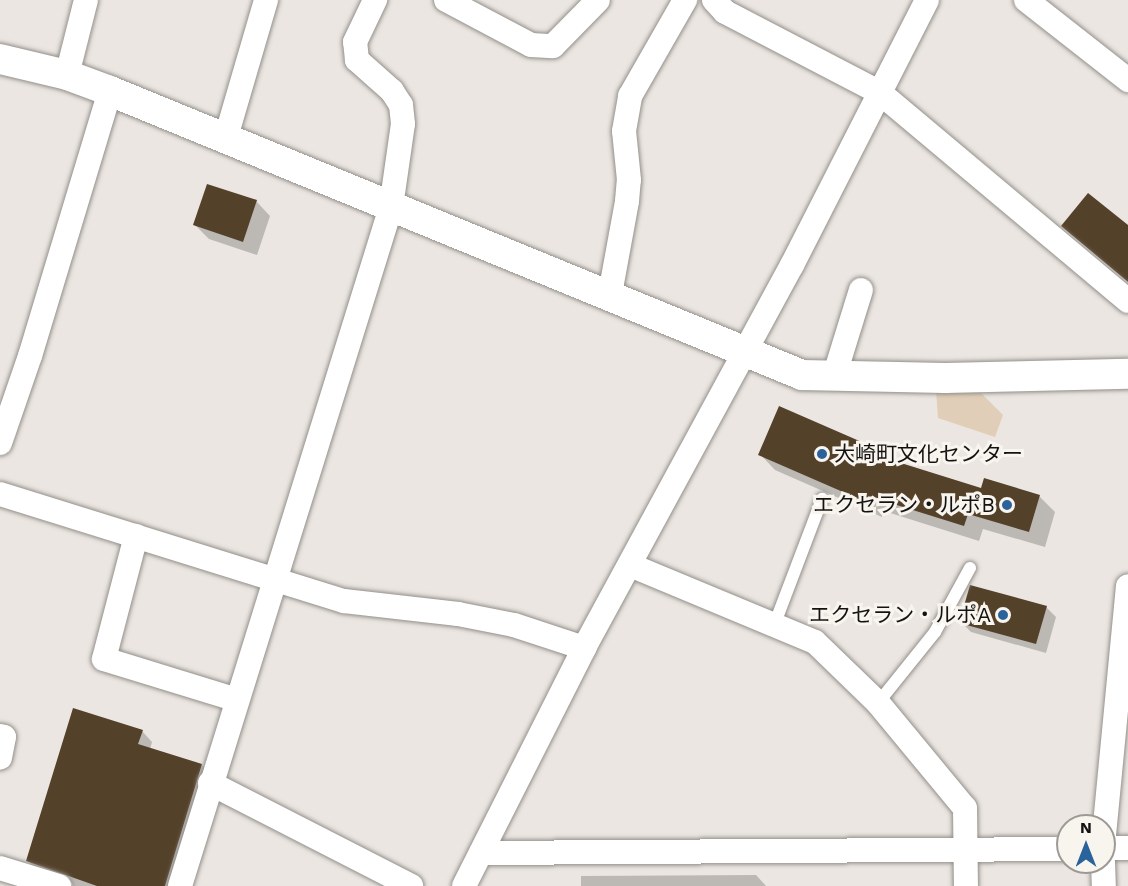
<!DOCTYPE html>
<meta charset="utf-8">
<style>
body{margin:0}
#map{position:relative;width:1128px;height:886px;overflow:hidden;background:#ebe6e1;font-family:"Work Sans","Noto Sans JP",sans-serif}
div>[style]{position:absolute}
.green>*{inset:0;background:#e1ceb8}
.shadow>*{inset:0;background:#0003}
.building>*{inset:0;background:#54412a}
.roads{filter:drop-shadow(0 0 2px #938f8a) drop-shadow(0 0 2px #938f8a)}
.service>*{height:12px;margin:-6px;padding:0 6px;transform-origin:6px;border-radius:6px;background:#fff}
.minor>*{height:24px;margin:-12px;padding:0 12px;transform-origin:12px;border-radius:12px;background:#fff}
.tertiary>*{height:30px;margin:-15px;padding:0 15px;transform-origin:15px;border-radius:15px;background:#fff}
.dots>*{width:16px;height:16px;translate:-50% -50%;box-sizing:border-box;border:3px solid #f8f4ee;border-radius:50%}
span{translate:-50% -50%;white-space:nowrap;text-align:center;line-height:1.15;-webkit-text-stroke:6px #f8f4ee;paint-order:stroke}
.poi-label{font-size:21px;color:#141211}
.left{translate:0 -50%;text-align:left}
.right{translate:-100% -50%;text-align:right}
.north{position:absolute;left:1056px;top:814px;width:60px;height:60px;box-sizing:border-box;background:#f8f4ee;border:2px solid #9d9a96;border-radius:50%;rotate:0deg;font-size:16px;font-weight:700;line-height:24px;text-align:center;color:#141211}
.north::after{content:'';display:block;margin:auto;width:21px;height:27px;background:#2a639b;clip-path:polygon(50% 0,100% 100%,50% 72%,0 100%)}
</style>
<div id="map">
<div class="green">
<div style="clip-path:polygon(977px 389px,1003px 415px,995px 437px,938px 418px,936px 390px)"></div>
</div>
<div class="shadow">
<div style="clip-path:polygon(256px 201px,270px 216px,257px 255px,209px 239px,195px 225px)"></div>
<div style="clip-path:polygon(760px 454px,886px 455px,894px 462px,982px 490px,1039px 496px,1055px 512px,1045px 547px,983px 529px,979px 541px,884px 511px,882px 517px,775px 470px)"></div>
<div style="clip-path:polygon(1046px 607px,1056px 617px,1046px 653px,971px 632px,961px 622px)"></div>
<div style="clip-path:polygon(142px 731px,152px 742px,150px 749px,202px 765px,212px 776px,178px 886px,73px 886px,72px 883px,37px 871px,27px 860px)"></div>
<div style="clip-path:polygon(756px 875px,766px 886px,581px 886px,581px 876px)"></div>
</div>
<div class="building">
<div style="clip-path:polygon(207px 184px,257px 200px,243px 242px,193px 225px)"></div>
<div style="clip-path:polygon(1088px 193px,1128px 225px,1128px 282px,1061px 226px)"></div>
<div style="clip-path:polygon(779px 406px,887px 453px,885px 458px,981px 488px,984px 478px,1040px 495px,1029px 532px,968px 514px,964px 526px,868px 496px,866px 502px,758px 455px)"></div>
<div style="clip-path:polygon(970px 585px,1047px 606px,1036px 644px,959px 623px)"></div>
<div style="clip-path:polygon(73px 708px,143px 730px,138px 744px,202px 764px,165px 886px,97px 886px,26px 861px)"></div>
</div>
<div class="roads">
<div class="service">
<div style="left:775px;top:623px;width:133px;rotate:-69.2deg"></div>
<div style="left:878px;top:703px;width:91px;rotate:-51.2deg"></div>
<div style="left:935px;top:632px;width:73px;rotate:-61.3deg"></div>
</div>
<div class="minor">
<div style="left:446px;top:0;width:96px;rotate:27.9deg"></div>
<div style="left:531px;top:45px;width:22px;rotate:3deg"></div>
<div style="left:553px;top:46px;width:64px;rotate:-45.6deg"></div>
<div style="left:714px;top:0;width:16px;rotate:47deg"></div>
<div style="left:725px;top:12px;width:174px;rotate:27.5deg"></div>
<div style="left:879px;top:92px;width:325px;rotate:40deg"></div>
<div style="left:1026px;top:0;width:130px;rotate:38.1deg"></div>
<div style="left:67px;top:75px;width:77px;rotate:-75.8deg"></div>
<div style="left:226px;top:137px;width:143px;rotate:-73.7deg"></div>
<div style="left:610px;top:294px;width:95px;rotate:-79.6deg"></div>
<div style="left:627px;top:201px;width:21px;rotate:-85deg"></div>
<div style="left:629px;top:180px;width:49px;rotate:-95.8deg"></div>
<div style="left:624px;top:131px;width:36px;rotate:-80deg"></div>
<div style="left:630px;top:96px;width:111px;rotate:-60.2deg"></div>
<div style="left:834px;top:377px;width:91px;rotate:-72.8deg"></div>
<div style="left:0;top:443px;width:92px;rotate:-71deg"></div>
<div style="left:30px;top:356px;width:277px;rotate:-73.2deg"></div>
<div style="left:0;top:494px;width:360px;rotate:17.3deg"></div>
<div style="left:344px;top:601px;width:115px;rotate:6.5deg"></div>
<div style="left:458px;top:614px;width:57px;rotate:11.1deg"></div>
<div style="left:514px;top:625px;width:74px;rotate:18.2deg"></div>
<div style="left:136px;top:536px;width:127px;rotate:104.6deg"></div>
<div style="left:104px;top:659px;width:139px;rotate:17.1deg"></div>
<div style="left:630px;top:565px;width:200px;rotate:22.6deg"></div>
<div style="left:815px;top:642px;width:88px;rotate:44.1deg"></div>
<div style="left:878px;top:703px;width:136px;rotate:50.4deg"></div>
<div style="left:965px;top:808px;width:78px;rotate:89.3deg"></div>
<div style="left:0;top:736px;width:4px;rotate:14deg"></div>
<div style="left:4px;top:737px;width:21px;rotate:101deg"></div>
<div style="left:210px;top:783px;width:226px;rotate:27.1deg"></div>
<div style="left:1104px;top:835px;width:250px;rotate:-84.5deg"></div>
<div style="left:1104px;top:848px;width:24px"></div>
<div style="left:481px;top:853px;width:587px;rotate:-0.39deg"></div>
<div style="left:1103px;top:862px;width:24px;rotate:88deg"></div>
<div style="left:0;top:868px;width:62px;rotate:17deg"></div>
<div style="left:180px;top:886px;width:711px;rotate:-72.74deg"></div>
<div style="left:391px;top:207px;width:84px;rotate:-81.8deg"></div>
<div style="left:403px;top:124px;width:19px;rotate:-96deg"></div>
<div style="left:401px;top:105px;width:17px;rotate:-123deg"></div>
<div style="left:392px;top:91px;width:47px;rotate:-138.5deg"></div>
<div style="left:357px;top:60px;width:18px;rotate:-96deg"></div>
<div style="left:355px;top:42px;width:47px;rotate:-64.5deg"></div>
<div style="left:464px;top:886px;width:267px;rotate:-63.2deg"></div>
<div style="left:584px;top:648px;width:436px;rotate:-61.5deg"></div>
<div style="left:792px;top:265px;width:297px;rotate:-63deg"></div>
</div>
<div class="tertiary">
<div style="left:0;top:59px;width:69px;rotate:13.4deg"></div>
<div style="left:67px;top:75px;width:46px;rotate:20.4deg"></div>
<div style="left:110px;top:91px;width:748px;rotate:22.31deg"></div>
<div style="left:802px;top:375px;width:143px;rotate:1.2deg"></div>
<div style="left:945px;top:378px;width:183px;rotate:-1.3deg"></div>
</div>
</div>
<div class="dots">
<div style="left:822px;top:454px;background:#2a639b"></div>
<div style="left:1007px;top:505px;background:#2a639b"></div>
<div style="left:1003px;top:615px;background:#2a639b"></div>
</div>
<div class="poi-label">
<span class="left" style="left:834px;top:454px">大崎町文化センター</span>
<span class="right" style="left:995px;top:505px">エクセラン・ルポB</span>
<span class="right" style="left:991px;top:615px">エクセラン・ルポA</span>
</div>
<div class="north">N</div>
</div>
